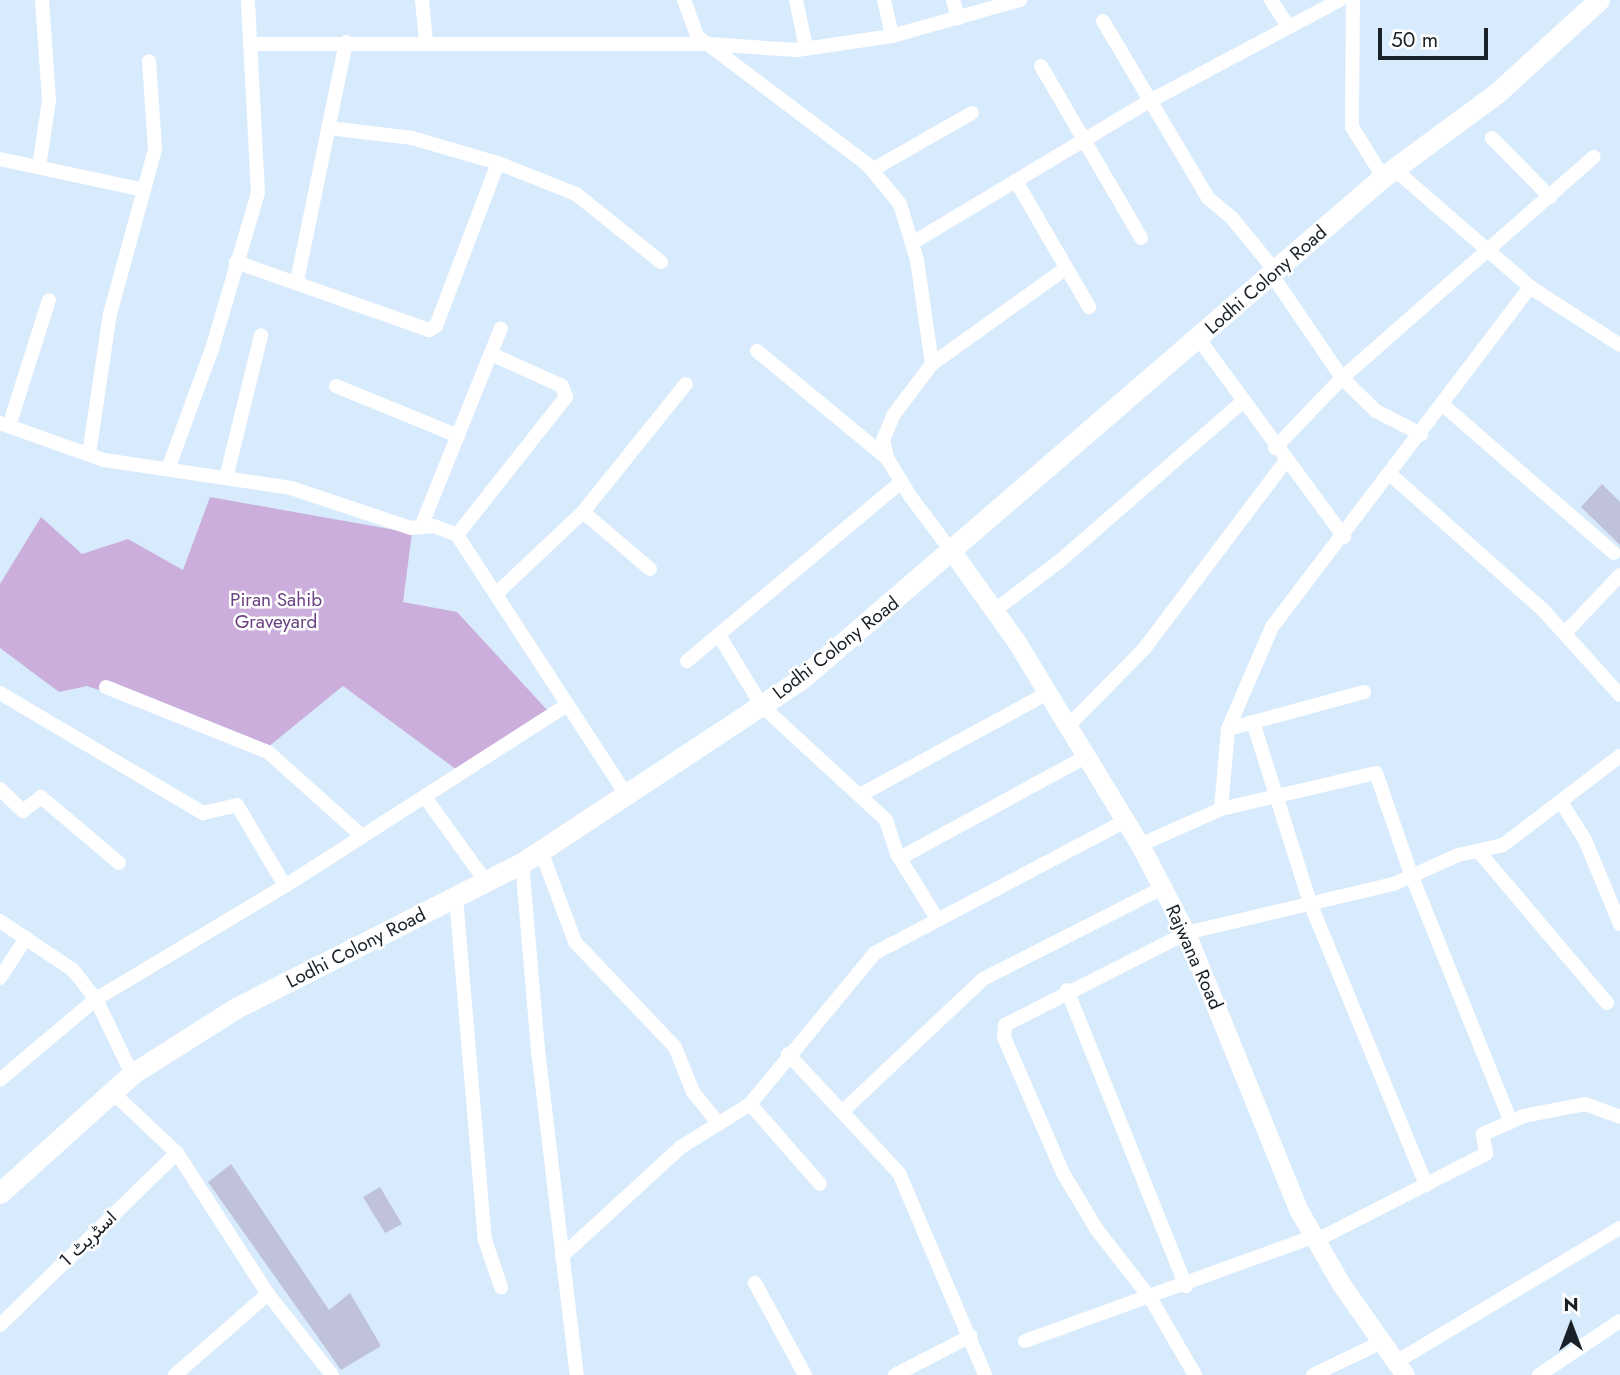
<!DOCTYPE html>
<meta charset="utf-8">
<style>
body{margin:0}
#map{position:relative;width:1620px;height:1375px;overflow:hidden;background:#d8ebfd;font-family:Jost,Vazirmatn,sans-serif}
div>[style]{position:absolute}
.green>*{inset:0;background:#cbaedc}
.building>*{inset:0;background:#c0c2d9}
.minor>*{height:14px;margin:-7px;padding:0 7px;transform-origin:7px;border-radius:7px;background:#fff}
.tertiary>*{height:19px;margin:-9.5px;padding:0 9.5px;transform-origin:9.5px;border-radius:9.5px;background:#fff}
.secondary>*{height:21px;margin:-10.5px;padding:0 10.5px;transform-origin:10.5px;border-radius:10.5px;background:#fff}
span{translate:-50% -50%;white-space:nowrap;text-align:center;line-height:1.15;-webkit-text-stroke:5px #fff;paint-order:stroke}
.street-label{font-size:19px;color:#192027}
.park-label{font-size:19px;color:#6a4181}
.north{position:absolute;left:1536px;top:1291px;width:70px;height:70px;-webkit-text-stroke:5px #fff;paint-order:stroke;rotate:0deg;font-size:19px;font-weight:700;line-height:28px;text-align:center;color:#192027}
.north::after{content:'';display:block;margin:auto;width:24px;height:32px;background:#192027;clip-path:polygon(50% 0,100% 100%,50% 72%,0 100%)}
.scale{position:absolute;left:1378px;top:28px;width:110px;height:32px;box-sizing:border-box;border:4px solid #192027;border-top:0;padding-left:9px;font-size:21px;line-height:24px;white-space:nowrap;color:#192027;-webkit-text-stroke:5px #fff;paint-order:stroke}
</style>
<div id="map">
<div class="green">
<div style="clip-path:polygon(210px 497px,412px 533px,403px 602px,457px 612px,549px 712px,457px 770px,343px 686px,268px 747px,87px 686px,59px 692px,0 648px,0 584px,41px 517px,82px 554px,128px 539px,183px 570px)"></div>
</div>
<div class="building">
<div style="clip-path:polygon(1602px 484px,1620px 502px,1620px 545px,1581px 507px)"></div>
<div style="clip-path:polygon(231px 1164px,329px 1310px,350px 1293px,381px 1346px,341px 1370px,208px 1182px)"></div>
<div style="clip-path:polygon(380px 1187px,402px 1224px,385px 1233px,363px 1197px)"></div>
</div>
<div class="minor">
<div style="left:422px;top:0;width:42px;rotate:84.6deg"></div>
<div style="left:684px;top:0;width:38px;rotate:70deg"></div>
<div style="left:697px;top:36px;width:213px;rotate:37deg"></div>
<div style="left:867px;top:164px;width:52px;rotate:50.5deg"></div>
<div style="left:900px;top:204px;width:59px;rotate:73.1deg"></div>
<div style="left:917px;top:260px;width:105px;rotate:81.8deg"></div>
<div style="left:932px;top:364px;width:63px;rotate:127.2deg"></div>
<div style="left:894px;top:414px;width:28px;rotate:113deg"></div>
<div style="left:883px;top:440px;width:18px;rotate:77deg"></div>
<div style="left:887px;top:458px;width:44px;rotate:58.8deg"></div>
<div style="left:910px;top:496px;width:71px;rotate:53deg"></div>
<div style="left:796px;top:0;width:49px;rotate:78.2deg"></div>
<div style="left:884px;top:0;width:37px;rotate:77deg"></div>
<div style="left:953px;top:0;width:19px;rotate:74deg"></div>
<div style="left:1271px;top:0;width:30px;rotate:57deg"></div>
<div style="left:1353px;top:0;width:127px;rotate:90.5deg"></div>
<div style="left:1352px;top:127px;width:59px;rotate:58.2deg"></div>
<div style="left:1103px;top:21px;width:206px;rotate:59.3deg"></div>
<div style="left:1208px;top:198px;width:31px;rotate:40deg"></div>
<div style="left:1232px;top:218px;width:70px;rotate:50.8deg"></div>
<div style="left:250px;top:44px;width:458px"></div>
<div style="left:708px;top:44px;width:89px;rotate:3.9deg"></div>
<div style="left:797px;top:50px;width:96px;rotate:-8.4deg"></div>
<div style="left:892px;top:36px;width:133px;rotate:-15.7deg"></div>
<div style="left:1041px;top:66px;width:199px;rotate:59.8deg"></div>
<div style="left:328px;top:128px;width:85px;rotate:6.8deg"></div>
<div style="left:412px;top:138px;width:90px;rotate:16.2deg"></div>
<div style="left:498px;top:163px;width:84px;rotate:21.7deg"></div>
<div style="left:576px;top:194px;width:109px;rotate:38.7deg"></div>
<div style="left:1492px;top:138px;width:83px;rotate:45.5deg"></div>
<div style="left:0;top:159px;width:147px;rotate:12.1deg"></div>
<div style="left:39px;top:167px;width:68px;rotate:-81.5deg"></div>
<div style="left:49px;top:100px;width:100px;rotate:-94deg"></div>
<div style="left:1394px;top:169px;width:180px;rotate:40.9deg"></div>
<div style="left:1530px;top:287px;width:107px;rotate:32.8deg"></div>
<div style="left:872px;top:170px;width:115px;rotate:-29.7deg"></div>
<div style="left:1016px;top:181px;width:146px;rotate:59.9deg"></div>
<div style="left:912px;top:243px;width:275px;rotate:-30.9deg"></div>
<div style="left:1148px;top:102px;width:217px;rotate:-28deg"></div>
<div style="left:236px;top:262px;width:205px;rotate:19.4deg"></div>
<div style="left:429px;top:330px;width:8px;rotate:-30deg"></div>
<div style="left:436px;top:326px;width:174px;rotate:-69.2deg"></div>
<div style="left:1272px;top:275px;width:125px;rotate:55.8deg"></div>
<div style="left:1342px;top:378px;width:47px;rotate:44.1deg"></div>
<div style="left:1376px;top:411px;width:51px;rotate:27.1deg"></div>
<div style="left:297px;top:281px;width:244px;rotate:-78.4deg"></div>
<div style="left:1198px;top:338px;width:247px;rotate:53.7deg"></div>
<div style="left:757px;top:351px;width:168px;rotate:39.5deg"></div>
<div style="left:932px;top:364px;width:165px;rotate:-35.6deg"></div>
<div style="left:336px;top:386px;width:132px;rotate:22.3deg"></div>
<div style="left:1443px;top:405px;width:226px;rotate:40.9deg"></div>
<div style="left:0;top:423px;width:110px;rotate:19.6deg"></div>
<div style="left:104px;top:460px;width:189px;rotate:8.5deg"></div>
<div style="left:291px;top:488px;width:126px;rotate:18.4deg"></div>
<div style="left:411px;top:528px;width:23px;rotate:-5deg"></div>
<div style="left:434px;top:526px;width:25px;rotate:21deg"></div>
<div style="left:457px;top:535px;width:313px;rotate:56.9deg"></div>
<div style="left:9px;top:426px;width:132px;rotate:-72.4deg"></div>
<div style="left:1275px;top:448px;width:97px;rotate:-46.3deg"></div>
<div style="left:1342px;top:378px;width:335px;rotate:-41.3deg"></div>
<div style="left:89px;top:454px;width:142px;rotate:-81.5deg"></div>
<div style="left:110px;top:314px;width:171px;rotate:-74.7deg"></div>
<div style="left:155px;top:149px;width:88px;rotate:-93.9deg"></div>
<div style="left:168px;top:469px;width:128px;rotate:-69.9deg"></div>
<div style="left:212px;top:349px;width:163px;rotate:-73.6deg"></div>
<div style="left:258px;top:193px;width:193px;rotate:-93deg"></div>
<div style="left:1391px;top:475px;width:205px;rotate:41.6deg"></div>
<div style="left:1544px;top:611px;width:113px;rotate:47.9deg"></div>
<div style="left:226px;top:478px;width:147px;rotate:-76.2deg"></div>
<div style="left:583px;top:512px;width:88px;rotate:40.4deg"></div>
<div style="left:421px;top:527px;width:214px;rotate:-68.1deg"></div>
<div style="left:457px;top:535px;width:176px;rotate:-51.7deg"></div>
<div style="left:566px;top:397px;width:12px;rotate:-110deg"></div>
<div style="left:562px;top:386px;width:78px;rotate:-155.7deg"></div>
<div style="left:496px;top:594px;width:120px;rotate:-43.3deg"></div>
<div style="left:583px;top:512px;width:164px;rotate:-51.2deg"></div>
<div style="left:995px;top:610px;width:83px;rotate:-37.1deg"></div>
<div style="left:1061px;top:560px;width:240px;rotate:-41.1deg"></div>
<div style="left:1565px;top:633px;width:80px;rotate:-46.5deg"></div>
<div style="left:720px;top:637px;width:81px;rotate:58.7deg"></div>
<div style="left:762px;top:706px;width:168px;rotate:42.6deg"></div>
<div style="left:886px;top:820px;width:36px;rotate:72deg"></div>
<div style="left:897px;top:854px;width:74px;rotate:58.2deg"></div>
<div style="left:687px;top:661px;width:279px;rotate:-39.9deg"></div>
<div style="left:106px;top:687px;width:175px;rotate:21.9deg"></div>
<div style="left:268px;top:752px;width:126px;rotate:41.8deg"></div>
<div style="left:0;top:693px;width:236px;rotate:30.6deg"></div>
<div style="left:203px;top:813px;width:35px;rotate:-13deg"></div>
<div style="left:237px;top:805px;width:94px;rotate:59.3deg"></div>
<div style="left:1253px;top:722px;width:190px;rotate:72.5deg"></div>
<div style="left:1310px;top:903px;width:305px;rotate:67.6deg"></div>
<div style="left:1068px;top:726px;width:108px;rotate:-45.4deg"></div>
<div style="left:1144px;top:649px;width:234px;rotate:-53deg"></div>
<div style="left:1228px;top:729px;width:141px;rotate:-15.2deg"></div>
<div style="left:0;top:789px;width:32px;rotate:44deg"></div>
<div style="left:23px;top:811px;width:23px;rotate:-38deg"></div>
<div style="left:41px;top:797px;width:102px;rotate:40.2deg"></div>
<div style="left:860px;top:795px;width:214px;rotate:-28.5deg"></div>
<div style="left:425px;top:797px;width:105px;rotate:54.3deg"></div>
<div style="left:1561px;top:802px;width:45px;rotate:57.7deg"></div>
<div style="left:1585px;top:840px;width:91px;rotate:67.4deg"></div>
<div style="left:1221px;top:809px;width:80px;rotate:-85deg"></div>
<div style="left:1228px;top:729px;width:111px;rotate:-66.7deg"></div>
<div style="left:1272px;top:627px;width:427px;rotate:-52.8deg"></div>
<div style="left:1140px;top:845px;width:89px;rotate:-24deg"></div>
<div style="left:1221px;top:809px;width:159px;rotate:-13.1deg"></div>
<div style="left:1376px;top:773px;width:110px;rotate:70.9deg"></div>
<div style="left:1412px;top:877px;width:264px;rotate:68deg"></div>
<div style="left:541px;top:851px;width:97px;rotate:69.5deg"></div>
<div style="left:575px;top:942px;width:145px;rotate:46.4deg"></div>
<div style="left:675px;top:1047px;width:48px;rotate:68.2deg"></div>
<div style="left:693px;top:1092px;width:41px;rotate:50.9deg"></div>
<div style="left:1479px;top:852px;width:198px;rotate:49.7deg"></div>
<div style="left:900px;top:858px;width:213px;rotate:-28.6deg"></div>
<div style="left:522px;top:863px;width:188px;rotate:85.1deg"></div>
<div style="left:538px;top:1050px;width:327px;rotate:83.2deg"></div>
<div style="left:456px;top:897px;width:344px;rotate:85.2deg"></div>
<div style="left:485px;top:1240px;width:50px;rotate:71.2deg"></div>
<div style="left:0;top:921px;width:88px;rotate:33.9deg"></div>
<div style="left:73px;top:970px;width:37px;rotate:52deg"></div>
<div style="left:96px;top:999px;width:83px;rotate:64.4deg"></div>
<div style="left:0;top:978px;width:48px;rotate:-57deg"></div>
<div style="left:1067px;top:990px;width:319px;rotate:68.1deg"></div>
<div style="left:788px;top:1054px;width:163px;rotate:47deg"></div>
<div style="left:899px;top:1173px;width:220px;rotate:66.9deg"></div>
<div style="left:0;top:1080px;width:126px;rotate:-40.2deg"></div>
<div style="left:96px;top:999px;width:220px;rotate:-30.9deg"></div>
<div style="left:285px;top:886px;width:335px;rotate:-32.7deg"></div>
<div style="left:111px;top:1091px;width:91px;rotate:43.2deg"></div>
<div style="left:177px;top:1153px;width:168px;rotate:57.2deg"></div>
<div style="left:268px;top:1294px;width:103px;rotate:51.7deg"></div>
<div style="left:750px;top:1104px;width:106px;rotate:48.8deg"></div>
<div style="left:843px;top:1111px;width:192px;rotate:-43.3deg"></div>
<div style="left:983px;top:979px;width:201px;rotate:-26.9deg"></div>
<div style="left:1315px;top:1241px;width:192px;rotate:-27deg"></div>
<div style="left:1486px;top:1154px;width:20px;rotate:-99deg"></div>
<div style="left:1483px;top:1134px;width:45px;rotate:-23.7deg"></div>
<div style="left:1524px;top:1116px;width:62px;rotate:-11.1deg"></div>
<div style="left:1585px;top:1104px;width:37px;rotate:20deg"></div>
<div style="left:562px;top:1256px;width:161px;rotate:-42.5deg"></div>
<div style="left:681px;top:1147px;width:81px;rotate:-31.9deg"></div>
<div style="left:750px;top:1104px;width:196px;rotate:-50.4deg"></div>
<div style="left:875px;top:953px;width:283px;rotate:-27.8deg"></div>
<div style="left:755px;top:1283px;width:105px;rotate:61.5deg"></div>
<div style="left:0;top:1325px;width:247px;rotate:-44.2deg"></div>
<div style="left:1025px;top:1341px;width:306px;rotate:-19.9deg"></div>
<div style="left:1396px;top:1362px;width:261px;rotate:-30.9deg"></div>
<div style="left:175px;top:1375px;width:123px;rotate:-41.1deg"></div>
<div style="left:895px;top:1375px;width:85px;rotate:-27.2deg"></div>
<div style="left:1195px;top:1375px;width:88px;rotate:-120.1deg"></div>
<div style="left:1151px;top:1299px;width:88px;rotate:-128deg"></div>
<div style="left:1097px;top:1230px;width:66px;rotate:-120.8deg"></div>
<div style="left:1063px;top:1173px;width:148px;rotate:-113.5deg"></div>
<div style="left:1004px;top:1037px;width:12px;rotate:-85deg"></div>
<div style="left:1005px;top:1025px;width:203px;rotate:-26.9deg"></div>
<div style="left:1186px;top:933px;width:214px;rotate:-13.3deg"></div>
<div style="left:1394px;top:884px;width:70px;rotate:-24.4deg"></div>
<div style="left:1458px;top:855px;width:46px;rotate:-12.5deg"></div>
<div style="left:1503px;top:845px;width:147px;rotate:-37.3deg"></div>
<div style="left:1313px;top:1375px;width:76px;rotate:-25.6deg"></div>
<div style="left:1539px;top:1375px;width:97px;rotate:-33.7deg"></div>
</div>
<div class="tertiary">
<div style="left:953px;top:553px;width:108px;rotate:54.4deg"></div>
<div style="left:1016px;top:641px;width:239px;rotate:58.7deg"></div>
<div style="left:1140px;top:845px;width:99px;rotate:62.4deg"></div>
<div style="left:1186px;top:933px;width:298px;rotate:67.9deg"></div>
<div style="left:1298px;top:1209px;width:86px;rotate:60.2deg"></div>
<div style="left:1341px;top:1284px;width:111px;rotate:54.9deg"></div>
</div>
<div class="secondary">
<div style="left:0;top:1193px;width:178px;rotate:-42deg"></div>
<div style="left:132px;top:1074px;width:123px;rotate:-32.4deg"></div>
<div style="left:236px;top:1008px;width:321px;rotate:-26.9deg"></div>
<div style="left:522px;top:863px;width:333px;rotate:-33.4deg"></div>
<div style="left:800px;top:680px;width:770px;rotate:-40.79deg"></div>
<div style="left:1383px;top:177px;width:142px;rotate:-36.4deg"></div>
<div style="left:1497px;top:93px;width:138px;rotate:-42.4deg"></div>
</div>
<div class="street-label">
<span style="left:1266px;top:280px;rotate:-41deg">Lodhi Colony Road</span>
<span style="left:836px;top:648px;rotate:-38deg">Lodhi Colony Road</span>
<span style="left:356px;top:948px;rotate:-27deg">Lodhi Colony Road</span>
<span style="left:1194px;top:957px;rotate:66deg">Rajwana Road</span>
<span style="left:88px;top:1239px;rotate:-44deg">اسٹریٹ 1</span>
</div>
<div class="park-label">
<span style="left:276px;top:611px">Piran Sahib<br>Graveyard</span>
</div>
<div class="north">N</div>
<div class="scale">50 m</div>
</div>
